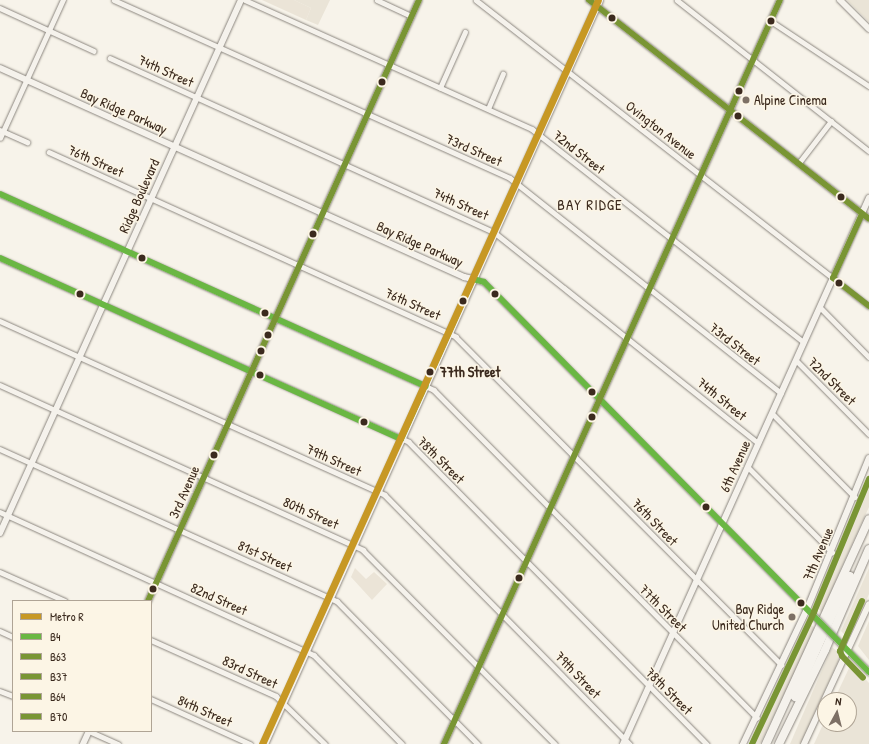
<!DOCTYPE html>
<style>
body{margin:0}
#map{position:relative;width:869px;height:744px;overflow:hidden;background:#f7f3ea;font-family:"Patrick Hand",sans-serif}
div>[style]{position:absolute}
.built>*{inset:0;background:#ebe4d7}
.green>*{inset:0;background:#eae4d7}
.roads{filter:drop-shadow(0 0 1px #8b867f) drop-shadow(0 0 1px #8b867f)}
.street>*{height:4.5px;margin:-2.25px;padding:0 2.25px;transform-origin:2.25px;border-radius:2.25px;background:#f5f2ec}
.secondary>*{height:6px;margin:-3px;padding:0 3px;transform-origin:3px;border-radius:3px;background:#f5f2ec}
.primary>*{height:7px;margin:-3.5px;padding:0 3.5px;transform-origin:3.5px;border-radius:3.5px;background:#f5f2ec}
.highway>*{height:8px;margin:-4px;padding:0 4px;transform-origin:4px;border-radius:4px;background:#f5f2ec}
.bridges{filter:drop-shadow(0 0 1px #8b867f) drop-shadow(0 0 1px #8b867f)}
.secondary-bridge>*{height:6px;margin:-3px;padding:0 3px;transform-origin:3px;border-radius:3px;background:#f5f2ec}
.bus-1>*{height:6px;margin:-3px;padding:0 3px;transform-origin:3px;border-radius:3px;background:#6ab743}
.bus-2>*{height:6px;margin:-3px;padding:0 3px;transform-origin:3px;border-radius:3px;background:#799534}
.bus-3>*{height:6px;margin:-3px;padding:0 3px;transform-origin:3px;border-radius:3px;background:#799534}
.bus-4>*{height:6px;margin:-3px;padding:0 3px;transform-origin:3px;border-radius:3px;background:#799534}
.bus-5>*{height:6px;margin:-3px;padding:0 3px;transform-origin:3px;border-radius:3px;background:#799534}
.metro-1>*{height:7px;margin:-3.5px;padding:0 3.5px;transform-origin:3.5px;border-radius:3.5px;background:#c79824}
.dots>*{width:11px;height:11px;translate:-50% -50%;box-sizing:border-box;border:2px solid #fcf5e5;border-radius:50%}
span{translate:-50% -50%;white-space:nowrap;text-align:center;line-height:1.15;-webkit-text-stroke:3px #fcf5e5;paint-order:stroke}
.street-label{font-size:14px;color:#3b2a1e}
.poi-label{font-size:14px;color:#3b2a1e}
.left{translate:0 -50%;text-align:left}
.right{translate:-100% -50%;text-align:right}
.stop-label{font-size:14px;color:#3b2a1e;font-weight:700}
.neighbourhood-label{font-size:15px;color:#3b2a1e;letter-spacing:1px}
.legend{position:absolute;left:12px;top:600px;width:140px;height:132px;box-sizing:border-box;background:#fcf5e5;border:1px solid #afa495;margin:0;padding:5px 7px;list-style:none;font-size:12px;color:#3b2a1e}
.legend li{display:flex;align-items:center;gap:8px;height:20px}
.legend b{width:20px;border:1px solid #afa495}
.north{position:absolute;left:817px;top:692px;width:40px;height:40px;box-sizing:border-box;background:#fcf5e5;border:1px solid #afa495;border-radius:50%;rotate:7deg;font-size:11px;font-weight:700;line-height:16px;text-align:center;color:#3b2a1e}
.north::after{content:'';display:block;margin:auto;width:14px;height:18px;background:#7d7065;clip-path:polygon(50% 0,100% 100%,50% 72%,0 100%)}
</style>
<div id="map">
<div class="built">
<div style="clip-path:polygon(262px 0,294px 0,311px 8px,306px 20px)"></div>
<div style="clip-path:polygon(355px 568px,366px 579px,374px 572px,387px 584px,372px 600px,351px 577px)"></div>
</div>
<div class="green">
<div style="clip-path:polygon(294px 0,330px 0,318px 25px,306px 20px,311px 8px)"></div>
<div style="clip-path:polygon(847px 0,869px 0,869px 22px)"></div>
<div style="clip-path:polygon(869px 474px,869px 507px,835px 582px,824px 615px,815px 605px)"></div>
<div style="clip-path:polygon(869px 568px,869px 594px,849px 639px,841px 631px)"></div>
<div style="clip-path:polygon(808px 621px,816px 630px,760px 744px,749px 744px)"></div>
<div style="clip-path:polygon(869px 621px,869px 660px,858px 646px)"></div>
<div style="clip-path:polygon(832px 647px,841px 655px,801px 744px,790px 744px)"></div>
<div style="clip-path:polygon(851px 664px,869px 683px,869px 744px,814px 744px,825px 720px,825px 724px,849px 724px,849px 700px,834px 700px)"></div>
</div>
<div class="roads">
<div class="street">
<div style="left:114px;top:0;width:434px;rotate:24.2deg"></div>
<div style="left:510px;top:178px;width:346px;rotate:38.4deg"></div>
<div style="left:245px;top:0;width:315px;rotate:24.2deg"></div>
<div style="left:532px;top:129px;width:345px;rotate:38.1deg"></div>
<div style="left:377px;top:0;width:38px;rotate:25deg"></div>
<div style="left:476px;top:0;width:498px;rotate:37.9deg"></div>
<div style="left:677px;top:0;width:244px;rotate:38.2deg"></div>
<div style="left:0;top:8px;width:103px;rotate:24.6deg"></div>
<div style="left:771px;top:21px;width:118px;rotate:33.6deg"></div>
<div style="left:110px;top:58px;width:422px;rotate:24.4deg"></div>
<div style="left:494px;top:232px;width:338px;rotate:38.6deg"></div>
<div style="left:440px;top:88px;width:61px;rotate:-65.9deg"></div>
<div style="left:488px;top:109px;width:38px;rotate:-67deg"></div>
<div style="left:0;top:130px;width:30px;rotate:24deg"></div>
<div style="left:0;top:138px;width:152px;rotate:-65.5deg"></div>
<div style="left:49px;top:152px;width:447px;rotate:24.4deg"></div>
<div style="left:456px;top:337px;width:462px;rotate:45.2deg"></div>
<div style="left:798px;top:164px;width:54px;rotate:-52.5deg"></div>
<div style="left:0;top:194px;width:476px;rotate:24.3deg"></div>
<div style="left:434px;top:390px;width:460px;rotate:45.4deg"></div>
<div style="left:0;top:258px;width:448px;rotate:24.2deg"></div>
<div style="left:409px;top:442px;width:424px;rotate:45.4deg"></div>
<div style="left:473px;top:279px;width:11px;rotate:15deg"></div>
<div style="left:484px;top:282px;width:460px;rotate:45.4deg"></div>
<div style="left:820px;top:307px;width:70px;rotate:45.6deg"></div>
<div style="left:0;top:321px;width:422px;rotate:24.3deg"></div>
<div style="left:385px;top:495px;width:349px;rotate:45.5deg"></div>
<div style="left:796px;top:360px;width:104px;rotate:45.4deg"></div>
<div style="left:0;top:385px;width:399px;rotate:24.4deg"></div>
<div style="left:363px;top:550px;width:273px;rotate:45.3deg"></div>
<div style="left:772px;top:413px;width:118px;rotate:45.3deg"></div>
<div style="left:0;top:449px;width:370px;rotate:24.3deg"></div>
<div style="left:337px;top:601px;width:201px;rotate:45.4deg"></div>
<div style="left:748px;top:467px;width:120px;rotate:45.3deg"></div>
<div style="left:0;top:512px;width:345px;rotate:24.5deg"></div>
<div style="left:314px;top:655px;width:125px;rotate:45.3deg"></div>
<div style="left:0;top:572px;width:71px;rotate:24deg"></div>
<div style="left:0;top:631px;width:14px;rotate:25deg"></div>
<div style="left:151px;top:640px;width:137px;rotate:24.1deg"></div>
<div style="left:276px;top:696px;width:69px;rotate:44.4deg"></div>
<div style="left:0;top:691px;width:14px;rotate:21deg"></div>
<div style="left:151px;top:699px;width:109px;rotate:24.4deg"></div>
<div style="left:89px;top:731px;width:32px;rotate:24deg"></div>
</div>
<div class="secondary">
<div style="left:589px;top:0;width:355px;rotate:38deg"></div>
<div style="left:840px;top:0;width:41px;rotate:45deg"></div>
<div style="left:0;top:68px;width:509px;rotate:24.25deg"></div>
<div style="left:464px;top:277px;width:9px;rotate:13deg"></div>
<div style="left:0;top:533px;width:585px;rotate:-65.67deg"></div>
<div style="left:148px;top:601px;width:659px;rotate:-65.73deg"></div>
<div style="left:846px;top:649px;width:33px;rotate:45deg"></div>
<div style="left:83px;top:744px;width:14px;rotate:-65deg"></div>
<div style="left:444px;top:744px;width:816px;rotate:-65.7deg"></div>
<div style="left:623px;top:744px;width:599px;rotate:-65.75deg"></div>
<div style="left:743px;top:744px;width:149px;rotate:-64.6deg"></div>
<div style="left:807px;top:609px;width:163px;rotate:-67.7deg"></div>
<div style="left:804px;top:744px;width:154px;rotate:-65.1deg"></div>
</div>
<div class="primary">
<div style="left:264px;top:744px;width:816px;rotate:-65.76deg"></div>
</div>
<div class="highway">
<div style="left:795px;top:697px;width:133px;rotate:-65.6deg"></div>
<div style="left:766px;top:744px;width:247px;rotate:-65.4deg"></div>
<div style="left:779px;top:744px;width:105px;rotate:-63.9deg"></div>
<div style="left:825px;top:650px;width:110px;rotate:-66.5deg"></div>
</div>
</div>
<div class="bridges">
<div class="secondary-bridge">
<div style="left:814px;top:616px;width:40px;rotate:46deg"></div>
</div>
</div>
<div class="bus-1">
<div style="left:0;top:194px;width:467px;rotate:24.3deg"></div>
<div style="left:0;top:258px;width:440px;rotate:24.3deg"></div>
<div style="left:401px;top:439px;width:175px;rotate:-65.8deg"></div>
<div style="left:473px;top:279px;width:11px;rotate:15deg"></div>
<div style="left:484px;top:282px;width:548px;rotate:45.37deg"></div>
</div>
<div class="bus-2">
<div style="left:444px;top:744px;width:816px;rotate:-65.7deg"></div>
</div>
<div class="bus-3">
<div style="left:148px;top:601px;width:659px;rotate:-65.73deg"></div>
</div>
<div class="bus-4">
<div style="left:589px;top:0;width:355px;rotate:38deg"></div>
<div style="left:862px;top:214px;width:70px;rotate:114.4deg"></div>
<div style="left:833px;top:278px;width:46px;rotate:37.9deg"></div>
</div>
<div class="bus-5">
<div style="left:862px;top:601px;width:55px;rotate:113.7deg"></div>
<div style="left:840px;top:651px;width:5px;rotate:68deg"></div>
<div style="left:842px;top:656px;width:30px;rotate:46deg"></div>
<div style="left:752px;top:744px;width:146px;rotate:-64.8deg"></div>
<div style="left:814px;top:612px;width:144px;rotate:-67.5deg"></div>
</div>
<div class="metro-1">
<div style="left:262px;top:744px;width:816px;rotate:-65.7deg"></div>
</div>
<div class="dots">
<div style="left:612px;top:18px;background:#3b2a1e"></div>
<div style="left:771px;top:21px;background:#3b2a1e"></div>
<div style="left:382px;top:82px;background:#3b2a1e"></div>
<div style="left:739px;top:91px;background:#3b2a1e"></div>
<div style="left:746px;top:100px;background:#7d7065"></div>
<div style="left:738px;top:116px;background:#3b2a1e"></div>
<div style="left:841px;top:197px;background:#3b2a1e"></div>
<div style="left:313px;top:234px;background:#3b2a1e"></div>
<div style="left:142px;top:258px;background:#3b2a1e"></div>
<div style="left:839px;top:283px;background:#3b2a1e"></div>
<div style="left:80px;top:294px;background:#3b2a1e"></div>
<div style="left:495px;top:294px;background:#3b2a1e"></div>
<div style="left:463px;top:301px;background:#3b2a1e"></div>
<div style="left:265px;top:313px;background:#3b2a1e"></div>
<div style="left:268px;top:335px;background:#3b2a1e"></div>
<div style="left:261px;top:351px;background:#3b2a1e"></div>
<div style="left:430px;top:372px;background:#3b2a1e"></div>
<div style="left:260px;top:375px;background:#3b2a1e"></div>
<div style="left:592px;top:392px;background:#3b2a1e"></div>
<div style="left:592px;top:417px;background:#3b2a1e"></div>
<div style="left:364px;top:422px;background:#3b2a1e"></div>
<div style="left:214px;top:455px;background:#3b2a1e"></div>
<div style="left:706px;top:507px;background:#3b2a1e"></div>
<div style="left:519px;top:578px;background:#3b2a1e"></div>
<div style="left:153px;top:589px;background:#3b2a1e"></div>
<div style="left:801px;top:603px;background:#3b2a1e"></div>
<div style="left:792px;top:617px;background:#7d7065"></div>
</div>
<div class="street-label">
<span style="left:166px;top:71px;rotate:24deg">74th Street</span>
<span style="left:124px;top:111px;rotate:24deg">Bay Ridge Parkway</span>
<span style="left:661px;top:130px;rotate:38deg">Ovington Avenue</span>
<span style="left:474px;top:150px;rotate:24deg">73rd Street</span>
<span style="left:579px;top:152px;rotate:38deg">72nd Street</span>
<span style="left:96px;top:161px;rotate:24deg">76th Street</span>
<span style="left:139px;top:196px;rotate:-66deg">Ridge Boulevard</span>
<span style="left:461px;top:204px;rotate:24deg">74th Street</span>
<span style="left:420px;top:244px;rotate:24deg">Bay Ridge Parkway</span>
<span style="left:413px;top:304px;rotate:24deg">76th Street</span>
<span style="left:735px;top:344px;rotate:38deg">73rd Street</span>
<span style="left:832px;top:381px;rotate:45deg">72nd Street</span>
<span style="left:722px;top:399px;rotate:39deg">74th Street</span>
<span style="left:334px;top:460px;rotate:24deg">79th Street</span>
<span style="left:441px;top:460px;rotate:45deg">78th Street</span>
<span style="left:735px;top:466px;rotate:-66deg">6th Avenue</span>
<span style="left:184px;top:492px;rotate:-66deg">3rd Avenue</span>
<span style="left:311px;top:513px;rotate:24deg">80th Street</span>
<span style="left:655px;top:522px;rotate:46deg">76th Street</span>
<span style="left:818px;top:554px;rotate:-67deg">7th Avenue</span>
<span style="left:265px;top:556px;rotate:24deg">81st Street</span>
<span style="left:219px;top:599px;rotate:24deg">82nd Street</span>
<span style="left:663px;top:608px;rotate:45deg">77th Street</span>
<span style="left:250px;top:672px;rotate:25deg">83rd Street</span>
<span style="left:578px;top:675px;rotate:46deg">79th Street</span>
<span style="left:669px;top:691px;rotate:45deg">78th Street</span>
<span style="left:205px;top:711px;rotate:24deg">84th Street</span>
</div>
<div class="poi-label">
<span class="left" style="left:754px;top:100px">Alpine Cinema</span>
<span class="right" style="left:784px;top:617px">Bay Ridge<br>United Church</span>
</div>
<div class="stop-label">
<span class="left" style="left:440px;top:372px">77th Street</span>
</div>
<div class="neighbourhood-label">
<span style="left:590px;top:205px">BAY RIDGE</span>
</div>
<ul class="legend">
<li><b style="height:5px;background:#c79824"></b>Metro R</li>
<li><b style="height:5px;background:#6ab743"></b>B4</li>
<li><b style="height:5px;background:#799534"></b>B63</li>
<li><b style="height:5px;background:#799534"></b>B37</li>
<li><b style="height:5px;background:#799534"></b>B64</li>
<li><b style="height:5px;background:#799534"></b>B70</li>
</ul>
<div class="north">N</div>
</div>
